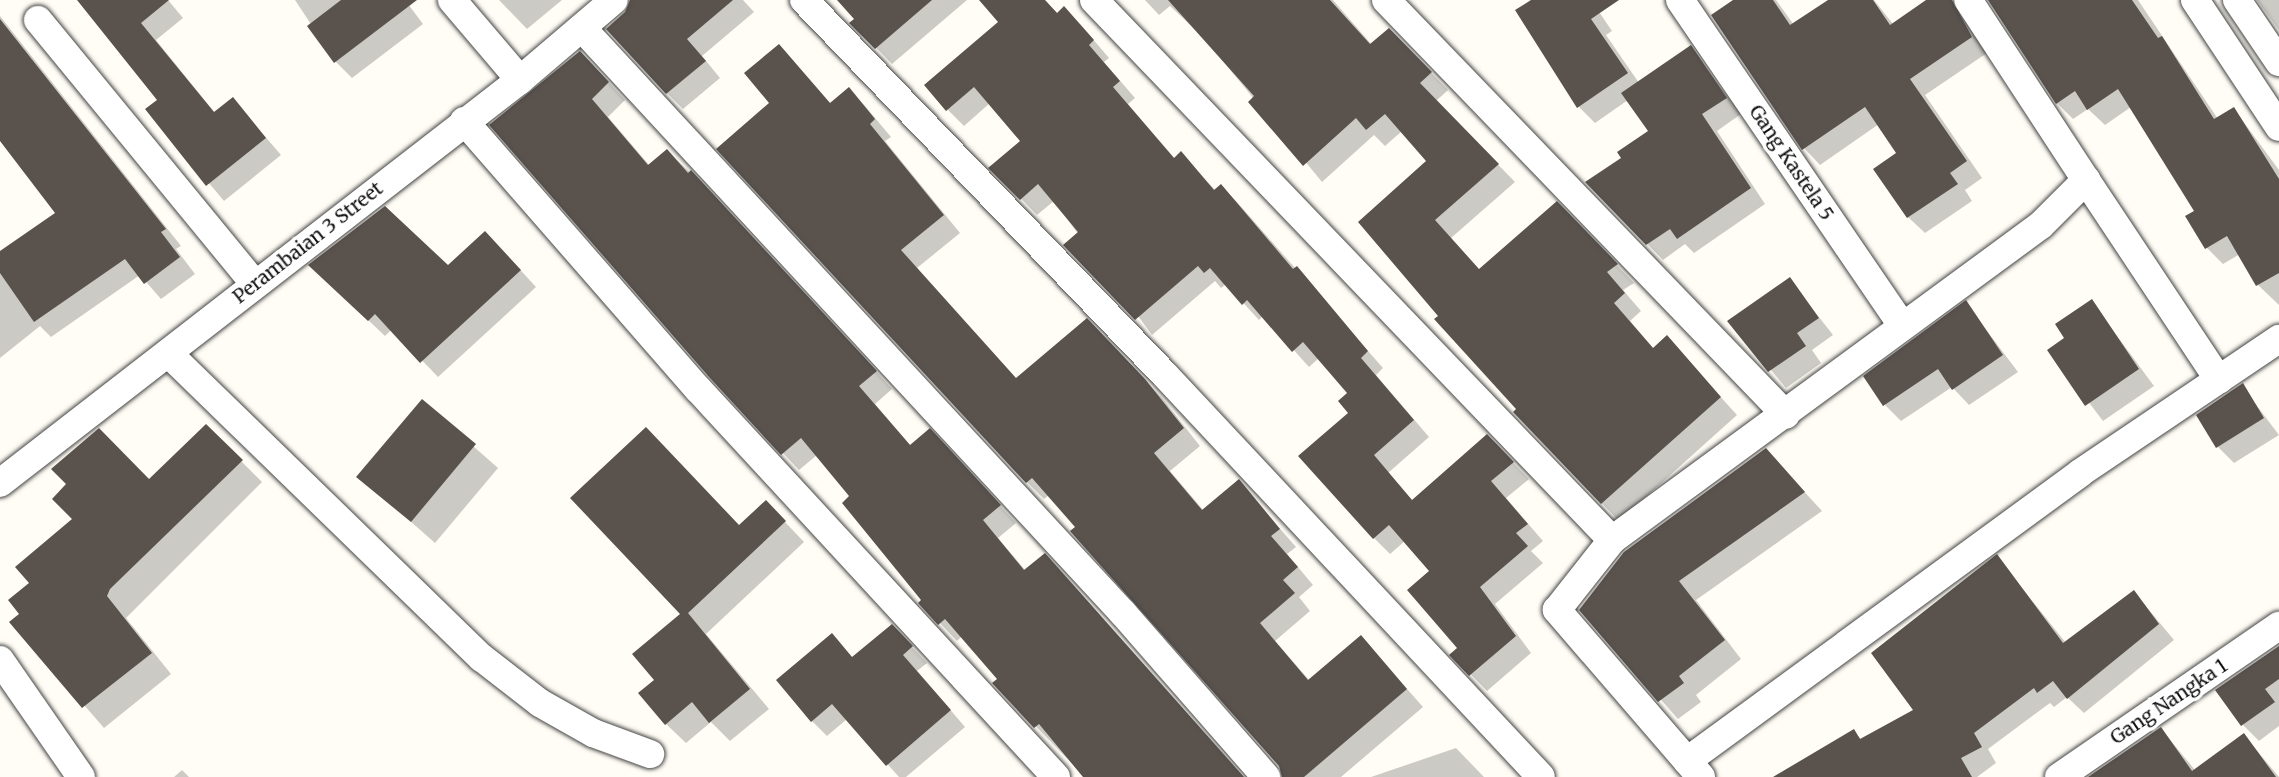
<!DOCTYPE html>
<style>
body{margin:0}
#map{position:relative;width:2279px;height:777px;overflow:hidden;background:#fffdf5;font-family:Merriweather,serif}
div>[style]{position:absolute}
.shadow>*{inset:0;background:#0003}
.building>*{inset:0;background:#5a524d}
.roads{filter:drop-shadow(0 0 2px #444) drop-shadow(0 0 2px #444)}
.street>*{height:28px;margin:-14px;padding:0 14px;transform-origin:14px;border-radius:14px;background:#fff}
span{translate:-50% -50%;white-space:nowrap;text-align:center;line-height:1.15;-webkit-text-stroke:7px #fff;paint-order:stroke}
.street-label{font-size:19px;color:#111}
</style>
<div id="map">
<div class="shadow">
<div style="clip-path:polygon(79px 0,168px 0,183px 18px,156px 40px,215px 113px,233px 99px,281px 155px,224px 201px,147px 109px,159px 100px)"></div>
<div style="clip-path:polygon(295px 0,405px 0,423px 24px,352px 78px,336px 62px)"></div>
<div style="clip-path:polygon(499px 0,562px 0,527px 29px)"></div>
<div style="clip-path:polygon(630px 0,743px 0,754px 12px,702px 56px,720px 78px,683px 109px,667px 93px,627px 13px)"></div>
<div style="clip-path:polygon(839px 0,967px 0,892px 64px,852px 23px,856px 20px)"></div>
<div style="clip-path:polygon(981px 0,1045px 0,1058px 14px,1080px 24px,1109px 58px,1104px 62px,1135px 98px,1128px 104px,1175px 159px,1181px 154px,1216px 191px,1221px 186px,1237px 202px,1383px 368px,1376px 375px,1429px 437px,1388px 473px,1413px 501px,1487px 436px,1529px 479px,1506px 498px,1543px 541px,1531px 551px,1543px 563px,1495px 604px,1531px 653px,1487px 691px,1452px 655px,1459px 648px,1432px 572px,1405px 541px,1390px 554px,1374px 538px,1349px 393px,1319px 358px,1309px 367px,1263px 316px,1259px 320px,1226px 284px,1221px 288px,1215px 281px,1152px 335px,1054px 201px,1037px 215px,991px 168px,1022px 141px,990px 103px,964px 126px,947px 109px,1000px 22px)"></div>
<div style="clip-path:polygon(1145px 0,1333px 0,1372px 45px,1389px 30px,1448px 90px,1436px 101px,1515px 182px,1451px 238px,1480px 271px,1574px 221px,1634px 283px,1623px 290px,1641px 311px,1630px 321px,1654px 349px,1667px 338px,1737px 415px,1619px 521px,1515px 412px,1518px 410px,1441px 316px,1428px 161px,1402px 131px,1385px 146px,1374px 135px,1322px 182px,1204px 38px,1170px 6px,1159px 15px)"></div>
<div style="clip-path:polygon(1534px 0,1591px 0,1612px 31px,1606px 35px,1639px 83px,1691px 48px,1741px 114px,1717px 131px,1765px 204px,1694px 253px,1685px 244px,1663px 260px,1588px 183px,1623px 158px,1650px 132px,1628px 100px,1595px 123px,1579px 107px)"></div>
<div style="clip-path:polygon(1736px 0,1776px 0,1794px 25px,1854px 0,1874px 0,1893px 24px,1956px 0,1987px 53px,1925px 95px,1982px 178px,1965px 190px,1972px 201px,1925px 233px,1908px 217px,1899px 154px,1879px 124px,1820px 165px,1804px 148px)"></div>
<div style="clip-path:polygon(1988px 0,2138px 0,2218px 119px,2234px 109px,2279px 170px,2279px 305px,2258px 285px,2240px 254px,2223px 264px,2207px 248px,2196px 211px,2131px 107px,2105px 125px,2088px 109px,2073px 119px,2057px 103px)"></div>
<div style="clip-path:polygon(2257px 0,2279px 0,2279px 30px)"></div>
<div style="clip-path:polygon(0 16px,181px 246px,176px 249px,195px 274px,161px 299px,140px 275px,51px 337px,40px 326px,0 358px,0 253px,58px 213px,0 138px)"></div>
<div style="clip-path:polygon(779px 46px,831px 104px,848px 90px,865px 106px,891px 137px,885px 141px,960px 233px,917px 268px,1017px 380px,1104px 337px,1162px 398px,1200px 446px,1170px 471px,1204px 511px,1239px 482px,1296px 547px,1287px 554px,1313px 585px,1299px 597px,1310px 611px,1275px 641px,1310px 681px,1361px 637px,1423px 707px,1341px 777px,1283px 777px,1280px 765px,1049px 495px,1044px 499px,1027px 482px,719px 149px,772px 103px)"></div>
<div style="clip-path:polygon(597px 70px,625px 100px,608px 117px,650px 166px,667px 151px,708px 189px,892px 389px,875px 404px,911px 446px,946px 448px,1016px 523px,998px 538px,1026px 571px,1244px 777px,1085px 777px,994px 683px,999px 679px,962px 636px,957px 641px,921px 603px,924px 601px,852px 497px,817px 455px,799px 470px,783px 453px,492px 125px)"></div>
<div style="clip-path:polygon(501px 249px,536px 287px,438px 377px,392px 329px,385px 336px,327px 281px,447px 268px)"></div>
<div style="clip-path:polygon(1790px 280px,1833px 335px,1812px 350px,1821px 363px,1786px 388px,1730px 321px)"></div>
<div style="clip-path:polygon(2092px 302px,2154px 386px,2103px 421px,2049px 350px,2067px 338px)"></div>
<div style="clip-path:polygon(1966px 303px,2018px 372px,1969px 405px,1952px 387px,1901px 421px,1885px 405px)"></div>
<div style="clip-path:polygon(2242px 386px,2279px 435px,2234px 463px,2218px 447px)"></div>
<div style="clip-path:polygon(422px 401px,498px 468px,435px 543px,359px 476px)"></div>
<div style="clip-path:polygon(206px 426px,262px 482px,126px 618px,171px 674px,104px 728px,12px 622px)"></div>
<div style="clip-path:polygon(1766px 450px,1822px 511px,1696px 600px,1741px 659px,1696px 695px,1701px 702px,1678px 719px,1581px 609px)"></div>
<div style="clip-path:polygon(766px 502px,804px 542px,706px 634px,769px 709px,730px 741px,711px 722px,686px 743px,666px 724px,656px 680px,682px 614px,739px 527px)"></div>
<div style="clip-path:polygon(1997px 557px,2066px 643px,2134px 592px,2174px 640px,2084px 713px,2067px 697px,2054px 707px,2050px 703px,1988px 749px,1996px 763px,1977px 777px,1788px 777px,1854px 732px,1862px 740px,1915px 711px)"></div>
<div style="clip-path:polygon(832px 636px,853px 658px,907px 642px,927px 663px,917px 671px,965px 727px,906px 777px,899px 777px,847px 719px,827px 736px,812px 721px)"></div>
<div style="clip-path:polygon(2279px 646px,2279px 726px,2259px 741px,2243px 725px)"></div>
<div style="clip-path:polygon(2161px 729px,2195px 770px,2244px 735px,2279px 777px,2091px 777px)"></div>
<div style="clip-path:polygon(1456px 748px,1484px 777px,1371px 777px)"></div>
<div style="clip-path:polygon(182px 770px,189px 777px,174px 777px)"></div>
</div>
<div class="building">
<div style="clip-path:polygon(77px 0,169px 0,141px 23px,214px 112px,233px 97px,266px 138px,206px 186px,145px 109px,157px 100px)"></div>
<div style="clip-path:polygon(341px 0,417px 0,334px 63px,307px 26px)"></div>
<div style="clip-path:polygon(630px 0,733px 0,687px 39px,706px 61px,666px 94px,606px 29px,625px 12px)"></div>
<div style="clip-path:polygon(837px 0,932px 0,875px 49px,849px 23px,854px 19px)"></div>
<div style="clip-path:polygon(979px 0,1045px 0,1057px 13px,1064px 6px,1094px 40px,1089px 45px,1120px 81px,1113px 87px,1174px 158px,1181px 151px,1214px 190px,1221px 184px,1293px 269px,1297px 266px,1368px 351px,1361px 358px,1414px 420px,1374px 455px,1412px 500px,1487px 434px,1514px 462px,1491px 481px,1528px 524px,1516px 533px,1528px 546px,1480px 587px,1516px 636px,1469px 676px,1449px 655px,1457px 648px,1407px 590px,1429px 571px,1389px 525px,1373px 539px,1298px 456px,1348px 413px,1338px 401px,1347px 393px,1303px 342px,1292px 352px,1247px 300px,1242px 305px,1210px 268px,1204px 273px,1198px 266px,1135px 320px,1063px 245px,1078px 232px,1038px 184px,1020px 200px,988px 168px,1020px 141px,974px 87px,946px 111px,924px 85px,998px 22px)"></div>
<div style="clip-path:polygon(1168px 0,1330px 0,1370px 44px,1389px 28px,1432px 72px,1420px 83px,1499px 164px,1435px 220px,1479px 269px,1557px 201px,1618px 264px,1607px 272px,1625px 293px,1614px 303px,1653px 348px,1667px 335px,1721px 397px,1601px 504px,1513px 412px,1516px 409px,1434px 319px,1438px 316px,1358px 222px,1426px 161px,1385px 114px,1366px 130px,1356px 118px,1303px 166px,1248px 102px,1254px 96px)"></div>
<div style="clip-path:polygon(1531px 0,1619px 0,1591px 19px,1628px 73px,1577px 108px,1515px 10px)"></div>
<div style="clip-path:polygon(1733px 0,1773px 0,1790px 25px,1828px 0,1873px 0,1890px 25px,1926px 0,1952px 0,1972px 37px,1910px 79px,1967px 161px,1950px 173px,1958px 184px,1907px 218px,1873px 169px,1896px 153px,1865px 107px,1802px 150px,1711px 15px)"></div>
<div style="clip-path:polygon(1988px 0,2132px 0,2158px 38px,2162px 36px,2214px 119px,2234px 107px,2279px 179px,2279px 273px,2256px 286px,2227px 236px,2205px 249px,2185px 216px,2194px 211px,2118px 89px,2087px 110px,2075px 91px,2056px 104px)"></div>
<div style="clip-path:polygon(0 19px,166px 229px,161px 232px,180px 257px,144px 284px,125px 259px,34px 322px,0 273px,0 251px,55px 213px,0 141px)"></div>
<div style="clip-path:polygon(779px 44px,830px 103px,849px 87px,875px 119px,870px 124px,944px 215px,901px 250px,1016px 378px,1087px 318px,1145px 379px,1184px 428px,1154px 453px,1202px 510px,1239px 479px,1280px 529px,1271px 536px,1298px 567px,1283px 580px,1295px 593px,1260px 623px,1308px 680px,1361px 635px,1407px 689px,1304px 777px,1282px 777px,1279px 766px,1070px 531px,1075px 527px,1032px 478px,1026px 483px,716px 149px,769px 103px,744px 73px)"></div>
<div style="clip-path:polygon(1691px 45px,1727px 98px,1702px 114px,1751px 188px,1677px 239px,1670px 229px,1646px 245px,1585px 182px,1621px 158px,1617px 152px,1648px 131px,1621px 93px)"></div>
<div style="clip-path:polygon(580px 51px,609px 82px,592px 99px,648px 165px,667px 149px,688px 173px,691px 170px,877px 371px,859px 386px,910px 445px,930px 428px,1001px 505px,983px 520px,1024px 570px,1045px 553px,1244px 777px,1083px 777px,1039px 724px,1034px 728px,992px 683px,997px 679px,945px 619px,938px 625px,918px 603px,921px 600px,842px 503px,849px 496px,801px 438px,781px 455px,710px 378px,489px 125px)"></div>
<div style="clip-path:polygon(385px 206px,448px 265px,485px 231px,521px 270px,420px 363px,375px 314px,368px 321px,308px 265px)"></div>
<div style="clip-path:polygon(1790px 277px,1819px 318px,1797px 333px,1806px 346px,1768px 372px,1727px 321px)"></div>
<div style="clip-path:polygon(2092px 299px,2139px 369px,2085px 406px,2047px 350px,2064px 338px,2055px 324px)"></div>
<div style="clip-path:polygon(1966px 300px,2003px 355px,1952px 390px,1938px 369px,1883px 406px,1863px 376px)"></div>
<div style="clip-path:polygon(2243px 383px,2264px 418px,2216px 448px,2196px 415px)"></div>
<div style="clip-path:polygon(422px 399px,476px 444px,411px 522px,356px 477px)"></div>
<div style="clip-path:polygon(206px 424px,243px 460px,110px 589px,107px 596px,152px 653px,82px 708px,9px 622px,19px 614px,8px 600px,29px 583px,15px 567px,72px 519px,52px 499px,66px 484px,51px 469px,99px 428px,149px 479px)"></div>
<div style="clip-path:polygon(646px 427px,739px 525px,766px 500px,786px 521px,688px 613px,750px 689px,709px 723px,692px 702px,665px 725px,638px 693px,654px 680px,632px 654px,680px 614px,570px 498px)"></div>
<div style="clip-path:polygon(1766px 448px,1805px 492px,1679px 581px,1725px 640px,1679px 676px,1684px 683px,1658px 702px,1579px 610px,1624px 552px)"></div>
<div style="clip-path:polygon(1997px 554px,2063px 643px,2134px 590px,2159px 624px,2067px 699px,2053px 681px,2037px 693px,2034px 688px,1974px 733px,1982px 747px,1961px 758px,1972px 777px,1773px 777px,1854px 729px,1860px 739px,1913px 710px,1871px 653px)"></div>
<div style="clip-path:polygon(892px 624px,913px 646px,903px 655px,951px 710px,886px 766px,832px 704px,811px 722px,776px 680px,832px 633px,852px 657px)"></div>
<div style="clip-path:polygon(2279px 646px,2279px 679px,2265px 689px,2275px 702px,2241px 726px,2215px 690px)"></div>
<div style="clip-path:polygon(2161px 727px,2192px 771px,2244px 733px,2276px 777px,2088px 777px)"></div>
</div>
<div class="roads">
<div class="street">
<div style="left:452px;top:0;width:105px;rotate:49.6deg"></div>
<div style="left:804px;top:0;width:521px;rotate:46.09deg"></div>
<div style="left:1165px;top:375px;width:550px;rotate:46.91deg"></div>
<div style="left:1094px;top:0;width:748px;rotate:46.19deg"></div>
<div style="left:1386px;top:0;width:576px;rotate:46.05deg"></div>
<div style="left:1680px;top:0;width:394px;rotate:55.7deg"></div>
<div style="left:2195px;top:0;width:152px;rotate:56.5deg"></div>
<div style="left:2237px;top:0;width:75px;rotate:55.9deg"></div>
<div style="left:38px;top:20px;width:340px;rotate:50.6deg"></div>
<div style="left:582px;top:28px;width:797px;rotate:47.24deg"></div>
<div style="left:1123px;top:613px;width:218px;rotate:48.9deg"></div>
<div style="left:464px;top:121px;width:356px;rotate:48.9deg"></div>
<div style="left:698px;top:389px;width:528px;rotate:47.3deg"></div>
<div style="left:2086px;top:180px;width:240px;rotate:56.4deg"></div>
<div style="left:170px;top:355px;width:435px;rotate:44.2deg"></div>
<div style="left:482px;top:658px;width:73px;rotate:37.8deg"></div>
<div style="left:540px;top:703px;width:61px;rotate:29.5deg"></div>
<div style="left:593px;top:733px;width:61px;rotate:20.2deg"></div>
<div style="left:0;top:483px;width:658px;rotate:-37.78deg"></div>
<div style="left:520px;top:80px;width:123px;rotate:-40.4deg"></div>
<div style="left:0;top:660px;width:142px;rotate:55.3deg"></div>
<div style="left:1687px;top:761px;width:487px;rotate:-36.2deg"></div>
<div style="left:2080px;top:473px;width:240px;rotate:-34deg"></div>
<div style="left:1701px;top:777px;width:221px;rotate:-130.8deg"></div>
<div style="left:1557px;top:610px;width:89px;rotate:-51.8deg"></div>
<div style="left:1612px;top:540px;width:532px;rotate:-36.29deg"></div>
<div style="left:2041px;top:225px;width:64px;rotate:-45deg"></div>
<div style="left:2086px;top:180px;width:215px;rotate:-123.2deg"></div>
<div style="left:2059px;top:777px;width:267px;rotate:-34.5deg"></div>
</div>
</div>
<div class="street-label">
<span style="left:1791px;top:163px;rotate:56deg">Gang Kastela 5</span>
<span style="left:308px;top:243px;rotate:-38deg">Perambaian 3 Street</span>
<span style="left:2169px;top:702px;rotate:-34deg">Gang Nangka 1</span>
</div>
</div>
